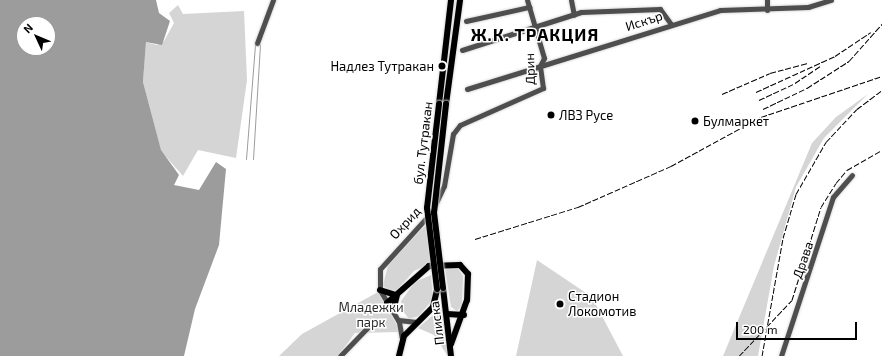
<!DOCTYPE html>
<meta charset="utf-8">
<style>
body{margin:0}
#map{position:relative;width:882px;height:356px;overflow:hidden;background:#fff;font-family:"Exo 2",sans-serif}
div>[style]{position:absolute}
.green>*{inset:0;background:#d5d5d5}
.water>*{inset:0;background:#9c9c9c}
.stream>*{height:1px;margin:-0.5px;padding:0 0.5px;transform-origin:0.5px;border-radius:0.5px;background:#9c9c9c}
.roads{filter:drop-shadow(0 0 1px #dbdbdb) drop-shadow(0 0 1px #dbdbdb)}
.minor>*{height:5px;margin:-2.5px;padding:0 2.5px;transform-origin:2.5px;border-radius:2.5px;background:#4e4e4e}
.major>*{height:6px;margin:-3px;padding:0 3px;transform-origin:3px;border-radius:3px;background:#000}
.rail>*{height:1px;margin-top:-0.5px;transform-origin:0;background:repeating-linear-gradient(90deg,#000 0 6px,transparent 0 8px)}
.bridges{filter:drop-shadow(0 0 1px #dbdbdb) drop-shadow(0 0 1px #dbdbdb)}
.major-bridge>*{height:6px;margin:-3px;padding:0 3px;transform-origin:3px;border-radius:3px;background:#000}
.dots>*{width:11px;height:11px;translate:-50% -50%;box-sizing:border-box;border:2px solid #fff;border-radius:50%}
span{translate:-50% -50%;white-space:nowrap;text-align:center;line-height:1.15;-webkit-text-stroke:3px #fff;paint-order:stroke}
.street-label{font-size:13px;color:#000}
.poi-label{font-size:13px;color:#000}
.right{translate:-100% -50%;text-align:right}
.left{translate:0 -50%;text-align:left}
.park-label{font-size:13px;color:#2c2c2c}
.district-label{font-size:17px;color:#000;font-weight:700;letter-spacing:1px}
.north{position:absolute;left:16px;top:16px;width:40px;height:40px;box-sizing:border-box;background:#fff;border:1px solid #999;border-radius:50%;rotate:314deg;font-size:11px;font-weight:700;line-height:16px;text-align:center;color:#000}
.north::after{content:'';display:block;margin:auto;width:14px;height:18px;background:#000;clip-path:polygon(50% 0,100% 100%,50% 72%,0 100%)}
.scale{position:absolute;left:736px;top:322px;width:121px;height:18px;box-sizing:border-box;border:2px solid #000;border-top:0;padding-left:5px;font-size:12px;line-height:14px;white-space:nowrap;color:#000;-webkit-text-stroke:3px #fff;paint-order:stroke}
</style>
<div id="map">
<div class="green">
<div style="clip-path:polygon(178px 5px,183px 14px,244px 11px,247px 80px,236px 158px,198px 150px,183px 176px,161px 151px,143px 82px,146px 42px,157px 45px,164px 41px,174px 23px,169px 13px)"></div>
<div style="clip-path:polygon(868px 94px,824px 138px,796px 187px,774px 266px,758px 356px,723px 356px,812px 143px,836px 117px)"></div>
<div style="clip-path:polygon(428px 223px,431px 263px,414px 271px,396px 291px,387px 290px,383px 285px,389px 261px)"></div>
<div style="clip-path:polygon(537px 260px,592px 297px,623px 356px,516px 356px)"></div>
<div style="clip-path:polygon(457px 267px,463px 276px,462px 306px,457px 311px,451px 307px,445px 269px)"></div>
<div style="clip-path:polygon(431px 275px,433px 299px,419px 316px,409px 319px,402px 310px,401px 301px,415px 282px)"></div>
<div style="clip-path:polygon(378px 292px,401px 332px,355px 333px,338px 356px,279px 356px,302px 334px)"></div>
<div style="clip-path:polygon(442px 299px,448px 352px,447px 355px,434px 335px,418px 328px,438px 311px)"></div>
</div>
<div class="water">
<div style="clip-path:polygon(evenodd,0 0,156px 0,159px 13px,170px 21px,162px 45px,146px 42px,143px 82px,161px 150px,179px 175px,174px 185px,199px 190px,216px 162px,226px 169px,219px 245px,195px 309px,184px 356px,0 356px,0 0,24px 24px,48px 24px,48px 48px,24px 48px,24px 24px)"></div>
</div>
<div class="stream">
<div style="left:246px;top:159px;width:115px;rotate:-85.5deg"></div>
<div style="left:253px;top:159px;width:115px;rotate:-86.5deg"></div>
</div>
<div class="roads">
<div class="minor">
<div style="left:571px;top:0;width:15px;rotate:79deg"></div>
<div style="left:767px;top:0;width:10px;rotate:90deg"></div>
<div style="left:466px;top:21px;width:65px;rotate:-12.5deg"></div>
<div style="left:257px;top:43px;width:46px;rotate:-69.6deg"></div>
<div style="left:462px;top:50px;width:125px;rotate:-17.7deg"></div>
<div style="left:581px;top:12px;width:79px;rotate:-2.2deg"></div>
<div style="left:660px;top:9px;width:19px;rotate:54deg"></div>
<div style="left:467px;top:89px;width:265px;rotate:-17.3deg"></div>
<div style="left:720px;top:10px;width:88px;rotate:-2deg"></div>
<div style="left:808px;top:7px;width:24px;rotate:-17deg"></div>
<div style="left:435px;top:205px;width:21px;rotate:-65deg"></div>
<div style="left:444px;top:186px;width:53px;rotate:-80.2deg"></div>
<div style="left:453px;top:134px;width:11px;rotate:-52deg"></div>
<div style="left:460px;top:125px;width:91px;rotate:-24deg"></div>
<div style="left:543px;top:88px;width:22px;rotate:-98deg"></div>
<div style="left:540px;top:66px;width:9px;rotate:-63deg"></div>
<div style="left:544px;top:58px;width:60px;rotate:-106.3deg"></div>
<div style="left:398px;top:320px;width:19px;rotate:6deg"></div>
<div style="left:402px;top:339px;width:17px;rotate:-100deg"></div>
<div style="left:399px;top:322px;width:37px;rotate:-121deg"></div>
<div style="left:380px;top:290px;width:21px;rotate:-90deg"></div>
<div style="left:380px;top:269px;width:73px;rotate:-47.8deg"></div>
<div style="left:340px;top:356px;width:40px;rotate:-46deg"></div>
<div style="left:781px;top:356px;width:167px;rotate:-71.9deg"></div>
<div style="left:833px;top:197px;width:29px;rotate:-49deg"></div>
</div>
<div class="major">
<div style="left:439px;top:104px;width:105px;rotate:-83.4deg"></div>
<div style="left:446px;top:104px;width:105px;rotate:-82.3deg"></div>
<div style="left:443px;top:288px;width:68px;rotate:83.3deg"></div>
<div style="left:380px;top:290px;width:16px;rotate:18deg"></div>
<div style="left:387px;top:303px;width:56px;rotate:-41.4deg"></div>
<div style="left:429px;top:266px;width:31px;rotate:-2deg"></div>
<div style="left:460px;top:265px;width:12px;rotate:48deg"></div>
<div style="left:468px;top:274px;width:26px;rotate:92deg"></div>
<div style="left:467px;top:300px;width:47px;rotate:110deg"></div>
<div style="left:393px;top:311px;width:16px;rotate:-76deg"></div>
<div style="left:447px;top:314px;width:17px;rotate:3deg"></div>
<div style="left:399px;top:356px;width:21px;rotate:-76deg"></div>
<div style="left:404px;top:336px;width:41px;rotate:-45deg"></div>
<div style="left:433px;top:307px;width:18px;rotate:-77deg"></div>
</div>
</div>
<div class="rail">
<div style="left:756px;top:92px;width:87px;rotate:-24.5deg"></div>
<div style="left:835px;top:56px;width:43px;rotate:-33.7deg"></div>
<div style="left:722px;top:94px;width:52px;rotate:-23.6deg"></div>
<div style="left:770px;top:73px;width:39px;rotate:-15deg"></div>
<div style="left:759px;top:100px;width:40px;rotate:-25deg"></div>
<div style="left:795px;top:83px;width:30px;rotate:-34deg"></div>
<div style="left:763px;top:109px;width:49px;rotate:-25.5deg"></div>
<div style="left:807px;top:88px;width:50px;rotate:-32.7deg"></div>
<div style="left:849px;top:61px;width:50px;rotate:-48.3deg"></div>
<div style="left:475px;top:239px;width:108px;rotate:-17.3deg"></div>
<div style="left:578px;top:207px;width:102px;rotate:-23.8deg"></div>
<div style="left:671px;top:166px;width:102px;rotate:-28.6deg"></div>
<div style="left:761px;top:117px;width:128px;rotate:-18.7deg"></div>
<div style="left:739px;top:356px;width:77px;rotate:-46.6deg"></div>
<div style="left:792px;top:300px;width:97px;rotate:-72.7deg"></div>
<div style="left:821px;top:207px;width:28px;rotate:-58deg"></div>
<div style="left:836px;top:183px;width:17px;rotate:-50deg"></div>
<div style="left:847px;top:170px;width:40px;rotate:-29.7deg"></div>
<div style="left:762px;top:356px;width:120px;rotate:-79.9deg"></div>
<div style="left:783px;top:238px;width:46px;rotate:-73.5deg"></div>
<div style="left:796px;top:194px;width:60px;rotate:-60deg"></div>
<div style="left:826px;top:142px;width:45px;rotate:-46.8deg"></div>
<div style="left:857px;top:109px;width:31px;rotate:-37deg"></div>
</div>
<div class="bridges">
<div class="major-bridge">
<div style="left:443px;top:288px;width:76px;rotate:-96.8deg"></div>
<div style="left:434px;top:213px;width:110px;rotate:-83.7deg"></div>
<div style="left:437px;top:289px;width:82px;rotate:-97deg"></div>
<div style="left:427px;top:208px;width:105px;rotate:-83.4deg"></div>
</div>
</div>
<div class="dots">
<div style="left:442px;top:66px;background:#000"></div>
<div style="left:551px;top:115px;background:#000"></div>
<div style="left:695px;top:121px;background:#000"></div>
<div style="left:560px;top:304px;background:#000"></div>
</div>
<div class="street-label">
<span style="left:644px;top:21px;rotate:-18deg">Искър</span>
<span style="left:530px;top:69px;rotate:-92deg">Дрин</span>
<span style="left:423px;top:143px;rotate:-83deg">бул. Тутракан</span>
<span style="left:405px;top:223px;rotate:-47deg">Охрид</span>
<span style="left:803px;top:260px;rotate:-71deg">Драва</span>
<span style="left:437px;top:323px;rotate:-97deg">Плиска</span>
</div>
<div class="poi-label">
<span class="right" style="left:434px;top:66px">Надлез Тутракан</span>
<span class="left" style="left:559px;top:115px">ЛВЗ Русе</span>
<span class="left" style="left:703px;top:121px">Булмаркет</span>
<span class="left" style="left:568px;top:304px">Стадион<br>Локомотив</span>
</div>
<div class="park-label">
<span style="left:371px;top:315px">Младежки<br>парк</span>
</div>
<div class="district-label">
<span style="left:535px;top:35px">Ж.К. ТРАКЦИЯ</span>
</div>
<div class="north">N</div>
<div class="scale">200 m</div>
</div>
